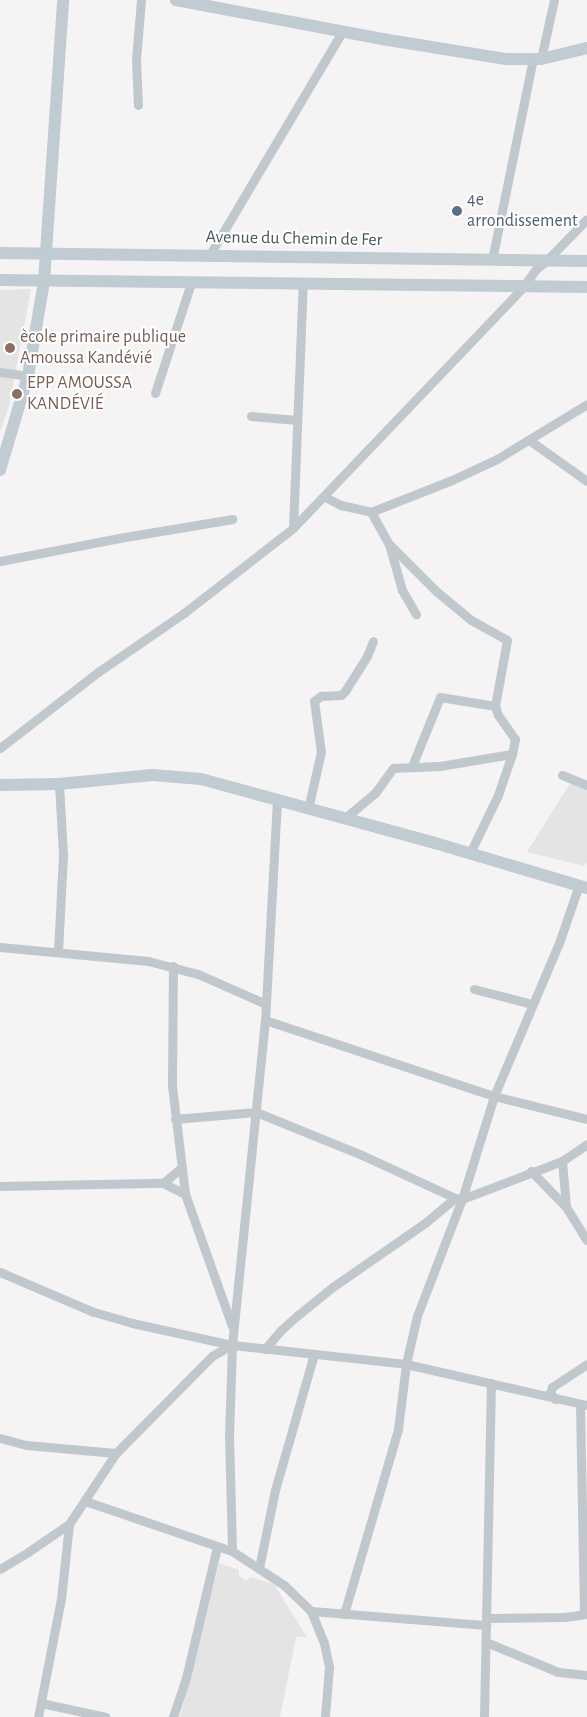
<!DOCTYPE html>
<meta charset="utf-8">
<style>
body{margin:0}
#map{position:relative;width:587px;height:1717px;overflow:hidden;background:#f5f3f3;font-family:"Alegreya Sans",sans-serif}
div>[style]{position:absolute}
.education>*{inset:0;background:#e5e4e4}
.street>*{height:9px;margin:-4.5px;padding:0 4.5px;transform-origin:4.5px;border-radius:4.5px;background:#c0c8cd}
.secondary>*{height:12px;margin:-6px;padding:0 6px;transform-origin:6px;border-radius:6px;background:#c1cbd2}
.dots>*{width:14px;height:14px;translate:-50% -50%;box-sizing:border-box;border:2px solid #fff;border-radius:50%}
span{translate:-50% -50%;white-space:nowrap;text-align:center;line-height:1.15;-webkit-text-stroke:4px #fff;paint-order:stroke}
.service-label{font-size:18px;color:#4e5e75}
.left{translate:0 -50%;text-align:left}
.street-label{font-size:18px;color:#4c585e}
.education-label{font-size:18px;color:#785e54}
</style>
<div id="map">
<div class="education">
<div style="clip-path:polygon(31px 289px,9px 406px,0 432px,0 290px)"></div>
<div style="clip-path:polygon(571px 782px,587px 789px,587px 863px,584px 866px,527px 852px)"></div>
<div style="clip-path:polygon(219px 1563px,239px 1570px,239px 1576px,246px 1581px,250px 1577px,274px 1584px,307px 1637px,296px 1637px,280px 1717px,180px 1717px)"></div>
</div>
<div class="street">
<div style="left:541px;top:59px;width:60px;rotate:-77.6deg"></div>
<div style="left:138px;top:105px;width:45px;rotate:-92.5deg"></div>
<div style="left:136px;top:60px;width:60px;rotate:-85.2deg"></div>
<div style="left:209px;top:256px;width:261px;rotate:-59.3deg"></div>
<div style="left:492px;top:260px;width:205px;rotate:-78.5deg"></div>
<div style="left:0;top:372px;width:28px;rotate:8deg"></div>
<div style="left:155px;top:393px;width:116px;rotate:-71.9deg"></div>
<div style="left:251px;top:416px;width:46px;rotate:5deg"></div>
<div style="left:529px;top:440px;width:71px;rotate:35.3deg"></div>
<div style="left:325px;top:497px;width:18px;rotate:27deg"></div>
<div style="left:341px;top:505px;width:31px;rotate:13deg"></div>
<div style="left:371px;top:512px;width:87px;rotate:-21.6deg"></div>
<div style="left:452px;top:480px;width:50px;rotate:-25deg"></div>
<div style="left:497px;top:459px;width:105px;rotate:-31.4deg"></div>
<div style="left:371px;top:512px;width:37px;rotate:61deg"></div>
<div style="left:389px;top:544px;width:66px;rotate:45deg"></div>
<div style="left:436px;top:591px;width:45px;rotate:39.6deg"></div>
<div style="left:471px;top:620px;width:41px;rotate:29.1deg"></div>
<div style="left:507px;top:640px;width:67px;rotate:100.3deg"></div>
<div style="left:495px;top:706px;width:9px;rotate:72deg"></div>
<div style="left:498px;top:715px;width:29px;rotate:55deg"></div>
<div style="left:515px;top:739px;width:15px;rotate:101deg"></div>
<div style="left:512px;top:754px;width:43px;rotate:108.9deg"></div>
<div style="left:498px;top:795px;width:64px;rotate:115.8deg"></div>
<div style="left:293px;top:528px;width:244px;rotate:-87.7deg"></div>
<div style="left:389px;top:544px;width:48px;rotate:74.2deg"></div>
<div style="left:402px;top:590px;width:28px;rotate:60deg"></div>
<div style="left:0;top:561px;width:127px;rotate:-10.9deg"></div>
<div style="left:125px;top:537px;width:109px;rotate:-9.5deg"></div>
<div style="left:0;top:748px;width:124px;rotate:-37.8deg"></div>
<div style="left:98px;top:672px;width:104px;rotate:-34.5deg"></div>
<div style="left:184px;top:613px;width:138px;rotate:-37.9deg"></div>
<div style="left:293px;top:528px;width:333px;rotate:-46.3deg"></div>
<div style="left:523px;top:287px;width:22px;rotate:-54deg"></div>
<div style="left:536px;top:269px;width:14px;rotate:-39deg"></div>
<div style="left:547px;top:260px;width:57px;rotate:-45.7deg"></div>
<div style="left:412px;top:766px;width:74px;rotate:-67.9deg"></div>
<div style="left:440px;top:697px;width:56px;rotate:9.3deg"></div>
<div style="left:562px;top:775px;width:27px;rotate:22deg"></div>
<div style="left:277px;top:800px;width:220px;rotate:93.1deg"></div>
<div style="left:265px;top:1020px;width:327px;rotate:95.8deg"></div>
<div style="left:232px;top:1345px;width:90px;rotate:91.9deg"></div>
<div style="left:229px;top:1435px;width:116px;rotate:88.5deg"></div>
<div style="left:232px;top:1551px;width:62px;rotate:33.2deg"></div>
<div style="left:284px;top:1585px;width:37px;rotate:44deg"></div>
<div style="left:311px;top:1611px;width:35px;rotate:68deg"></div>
<div style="left:324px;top:1643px;width:25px;rotate:78deg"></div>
<div style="left:329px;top:1667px;width:50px;rotate:94.6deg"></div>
<div style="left:308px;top:809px;width:58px;rotate:-77.2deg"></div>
<div style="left:321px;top:752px;width:51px;rotate:-97.8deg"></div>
<div style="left:314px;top:701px;width:9px;rotate:-36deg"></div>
<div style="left:321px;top:696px;width:20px;rotate:-3deg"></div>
<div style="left:341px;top:695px;width:6px;rotate:-45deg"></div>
<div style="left:345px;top:691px;width:41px;rotate:-57.8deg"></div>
<div style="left:367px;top:656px;width:16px;rotate:-68deg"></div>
<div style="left:345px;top:818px;width:39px;rotate:-40deg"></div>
<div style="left:375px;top:793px;width:31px;rotate:-54deg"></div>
<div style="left:393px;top:768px;width:47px;rotate:-2.4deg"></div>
<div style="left:440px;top:766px;width:73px;rotate:-9.5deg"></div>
<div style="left:0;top:947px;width:149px;rotate:5.4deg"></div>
<div style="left:148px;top:961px;width:52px;rotate:14.6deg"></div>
<div style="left:198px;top:974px;width:74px;rotate:23.8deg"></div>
<div style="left:58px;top:951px;width:97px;rotate:-87deg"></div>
<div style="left:63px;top:854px;width:70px;rotate:-93.3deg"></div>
<div style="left:173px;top:966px;width:120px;rotate:90.5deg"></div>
<div style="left:172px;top:1086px;width:109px;rotate:83.1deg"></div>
<div style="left:185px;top:1194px;width:140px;rotate:70.4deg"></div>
<div style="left:474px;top:989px;width:60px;rotate:14.5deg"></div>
<div style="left:265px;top:1020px;width:241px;rotate:18.4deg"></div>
<div style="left:494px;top:1096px;width:96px;rotate:13.9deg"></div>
<div style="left:175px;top:1119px;width:81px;rotate:-4.9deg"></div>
<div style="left:256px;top:1112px;width:114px;rotate:22.1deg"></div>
<div style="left:362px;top:1155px;width:102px;rotate:24.8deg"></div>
<div style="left:455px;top:1198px;width:7px;rotate:8deg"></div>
<div style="left:462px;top:1199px;width:107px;rotate:-20.8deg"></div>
<div style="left:562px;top:1161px;width:30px;rotate:-34deg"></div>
<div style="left:562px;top:1161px;width:46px;rotate:85deg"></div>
<div style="left:531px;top:1171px;width:50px;rotate:45.8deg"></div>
<div style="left:566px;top:1207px;width:39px;rotate:58deg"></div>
<div style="left:163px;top:1183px;width:25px;rotate:27deg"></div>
<div style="left:0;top:1186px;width:163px;rotate:-1.1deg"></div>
<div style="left:163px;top:1183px;width:25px;rotate:-40deg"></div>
<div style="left:0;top:1272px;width:102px;rotate:23.1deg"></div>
<div style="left:94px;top:1312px;width:40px;rotate:16deg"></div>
<div style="left:132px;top:1323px;width:102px;rotate:12.4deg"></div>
<div style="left:232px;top:1345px;width:175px;rotate:6.2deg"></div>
<div style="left:406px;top:1364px;width:186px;rotate:12.8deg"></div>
<div style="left:265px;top:1349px;width:23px;rotate:-50deg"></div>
<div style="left:280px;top:1331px;width:24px;rotate:-42deg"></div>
<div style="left:298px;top:1315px;width:46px;rotate:-38.9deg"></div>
<div style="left:334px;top:1286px;width:111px;rotate:-34.7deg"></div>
<div style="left:425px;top:1223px;width:39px;rotate:-40deg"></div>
<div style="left:555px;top:1399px;width:8px;rotate:-130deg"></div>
<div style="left:550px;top:1393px;width:6px;rotate:-72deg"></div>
<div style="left:552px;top:1387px;width:42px;rotate:-33.3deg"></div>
<div style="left:580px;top:1405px;width:209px;rotate:88.9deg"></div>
<div style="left:0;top:1438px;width:27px;rotate:15deg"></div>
<div style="left:26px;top:1445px;width:90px;rotate:5.1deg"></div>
<div style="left:85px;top:1501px;width:155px;rotate:18.8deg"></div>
<div style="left:259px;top:1568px;width:80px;rotate:-78.4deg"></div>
<div style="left:275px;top:1490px;width:141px;rotate:-74deg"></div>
<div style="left:0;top:1569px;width:33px;rotate:-31deg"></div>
<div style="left:28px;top:1552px;width:50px;rotate:-34.3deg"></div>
<div style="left:69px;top:1524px;width:85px;rotate:-56.5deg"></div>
<div style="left:116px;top:1453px;width:136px;rotate:-45.3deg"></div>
<div style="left:212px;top:1356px;width:22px;rotate:-30deg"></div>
<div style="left:311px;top:1611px;width:176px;rotate:4.6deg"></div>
<div style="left:344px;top:1614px;width:193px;rotate:-73.7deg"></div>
<div style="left:398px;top:1429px;width:65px;rotate:-83deg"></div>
<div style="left:406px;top:1364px;width:49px;rotate:-77.1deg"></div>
<div style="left:417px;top:1316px;width:125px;rotate:-69deg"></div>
<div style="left:462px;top:1199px;width:108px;rotate:-72.7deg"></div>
<div style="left:494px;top:1096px;width:166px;rotate:-67deg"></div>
<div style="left:559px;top:943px;width:61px;rotate:-71deg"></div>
<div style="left:487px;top:1618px;width:78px;rotate:-0.7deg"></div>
<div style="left:565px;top:1617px;width:22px;rotate:-8deg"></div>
<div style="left:486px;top:1642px;width:78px;rotate:22.6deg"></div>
<div style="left:558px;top:1672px;width:29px;rotate:6deg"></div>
<div style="left:41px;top:1703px;width:66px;rotate:12.2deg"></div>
<div style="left:38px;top:1717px;width:120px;rotate:-79deg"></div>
<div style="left:61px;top:1599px;width:75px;rotate:-83.9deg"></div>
<div style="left:173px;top:1717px;width:41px;rotate:-71.6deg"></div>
<div style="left:186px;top:1678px;width:135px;rotate:-76.7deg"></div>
<div style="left:484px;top:1717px;width:334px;rotate:-88.8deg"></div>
</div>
<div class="secondary">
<div style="left:176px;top:0;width:210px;rotate:10.7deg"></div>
<div style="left:382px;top:39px;width:126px;rotate:9.2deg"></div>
<div style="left:506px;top:59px;width:35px"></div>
<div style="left:541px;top:59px;width:47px;rotate:-13.4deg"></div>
<div style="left:0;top:253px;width:587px;rotate:0.78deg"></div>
<div style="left:0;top:280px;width:587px;rotate:0.68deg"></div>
<div style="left:0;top:470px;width:98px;rotate:-73.4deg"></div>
<div style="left:28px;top:376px;width:96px;rotate:-80.4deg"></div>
<div style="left:44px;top:281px;width:282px;rotate:-86.1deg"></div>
<div style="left:0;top:785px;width:59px;rotate:-1deg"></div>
<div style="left:59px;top:784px;width:94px;rotate:-5.5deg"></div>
<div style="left:153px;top:775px;width:48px;rotate:4.8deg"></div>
<div style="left:201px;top:779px;width:243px;rotate:15.3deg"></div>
<div style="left:435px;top:843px;width:159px;rotate:16.5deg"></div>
</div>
<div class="dots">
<div style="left:457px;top:211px;background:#5c6f8a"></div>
<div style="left:10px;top:348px;background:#8d6e63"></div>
<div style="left:17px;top:394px;background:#8d6e63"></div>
</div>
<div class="service-label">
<span class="left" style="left:467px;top:211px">4e<br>arrondissement</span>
</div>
<div class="street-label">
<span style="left:294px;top:239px;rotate:1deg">Avenue du Chemin de Fer</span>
</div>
<div class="education-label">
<span class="left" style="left:20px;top:348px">ècole primaire publique<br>Amoussa Kandévié</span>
<span class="left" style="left:27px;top:394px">EPP AMOUSSA<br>KANDÉVIÉ</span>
</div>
</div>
